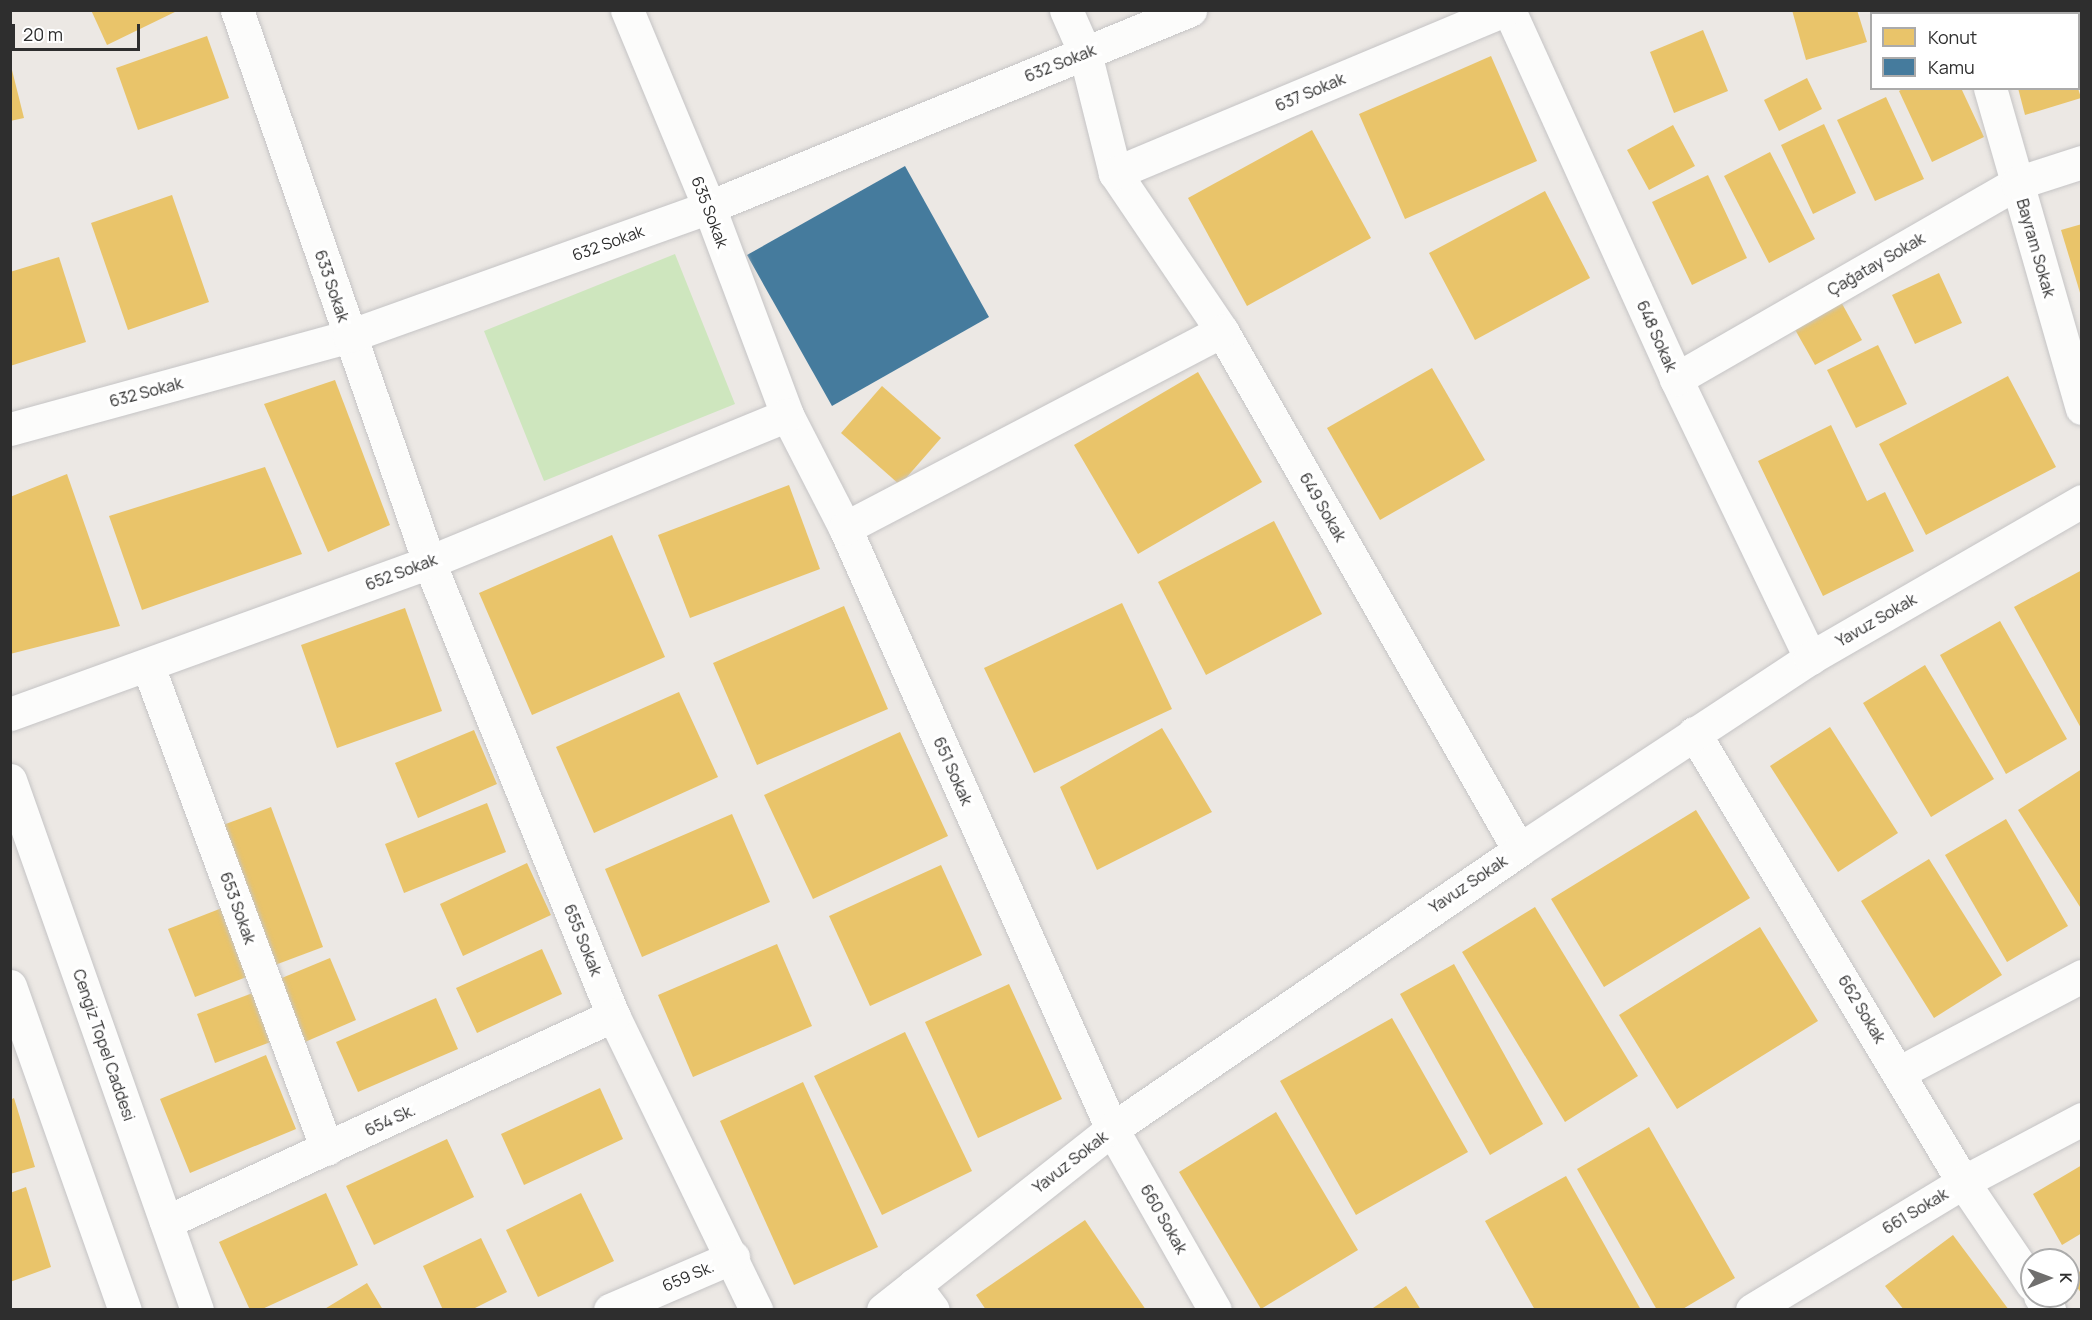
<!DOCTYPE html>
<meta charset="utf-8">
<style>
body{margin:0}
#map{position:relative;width:2092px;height:1320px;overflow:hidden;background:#ece8e4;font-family:Manrope,sans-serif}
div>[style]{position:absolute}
.green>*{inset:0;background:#cee6be}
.homes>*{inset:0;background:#e9c46a}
.public>*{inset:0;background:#457b9d}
.roads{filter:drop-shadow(0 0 2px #c5c4c5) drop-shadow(0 0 2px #c5c4c5)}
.street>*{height:33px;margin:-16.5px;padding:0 16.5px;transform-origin:16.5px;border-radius:16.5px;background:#fcfcfb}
.secondary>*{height:33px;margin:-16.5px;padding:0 16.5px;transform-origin:16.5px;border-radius:16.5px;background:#fcfcfb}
span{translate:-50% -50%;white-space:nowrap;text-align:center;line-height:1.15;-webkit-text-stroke:6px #fff;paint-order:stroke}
.street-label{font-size:16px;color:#2e2e2e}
.frame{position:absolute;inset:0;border:12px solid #2e2e2e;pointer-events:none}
.legend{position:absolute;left:1870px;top:12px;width:210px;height:78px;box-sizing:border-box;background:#fff;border:2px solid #ababab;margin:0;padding:8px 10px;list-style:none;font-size:18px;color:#2e2e2e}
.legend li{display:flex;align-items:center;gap:12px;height:30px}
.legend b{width:30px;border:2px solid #ababab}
.north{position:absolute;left:2020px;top:1248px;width:60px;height:60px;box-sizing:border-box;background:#fff;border:2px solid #ababab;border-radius:50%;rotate:89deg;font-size:16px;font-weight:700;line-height:24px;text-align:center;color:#2e2e2e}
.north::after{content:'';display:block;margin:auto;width:21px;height:27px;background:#706f6e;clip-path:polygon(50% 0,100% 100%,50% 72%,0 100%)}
.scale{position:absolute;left:12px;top:24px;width:128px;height:27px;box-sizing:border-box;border:3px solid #2e2e2e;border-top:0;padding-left:8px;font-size:18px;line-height:21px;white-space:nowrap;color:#2e2e2e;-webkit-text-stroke:4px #fff;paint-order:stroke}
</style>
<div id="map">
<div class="green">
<div style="clip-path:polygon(675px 254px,735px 404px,544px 481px,484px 331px)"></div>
</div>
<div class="homes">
<div style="clip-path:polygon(91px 10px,179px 10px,107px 45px)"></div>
<div style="clip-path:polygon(1792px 10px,1857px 10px,1867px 42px,1806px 60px)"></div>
<div style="clip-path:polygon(1703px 30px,1728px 91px,1674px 113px,1650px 52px)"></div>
<div style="clip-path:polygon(207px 36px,229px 98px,138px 130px,116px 68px)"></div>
<div style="clip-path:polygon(1491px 56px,1537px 161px,1405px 219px,1359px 114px)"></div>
<div style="clip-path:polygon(11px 66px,24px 118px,10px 121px,10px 67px)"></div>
<div style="clip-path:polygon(1807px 78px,1822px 109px,1779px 131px,1764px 100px)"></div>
<div style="clip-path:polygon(1904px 88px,1961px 88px,1984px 137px,1932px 162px,1899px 91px)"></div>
<div style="clip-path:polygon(2018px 88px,2078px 88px,2081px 98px,2025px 115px)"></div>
<div style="clip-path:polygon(1886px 97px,1924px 179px,1875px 201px,1837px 120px)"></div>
<div style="clip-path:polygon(1824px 124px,1856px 193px,1813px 214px,1781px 145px)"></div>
<div style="clip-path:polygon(1673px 125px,1695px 166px,1649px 190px,1627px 150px)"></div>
<div style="clip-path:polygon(1312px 130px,1371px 238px,1247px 306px,1188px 198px)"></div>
<div style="clip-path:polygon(1770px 152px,1815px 239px,1769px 263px,1724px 176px)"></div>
<div style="clip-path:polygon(1708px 175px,1747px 258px,1692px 285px,1652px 202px)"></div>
<div style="clip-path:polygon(1545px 191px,1590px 278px,1475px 340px,1429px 253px)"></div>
<div style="clip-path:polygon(172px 195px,209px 302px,128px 330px,91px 223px)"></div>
<div style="clip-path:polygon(2082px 224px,2082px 296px,2081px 296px,2061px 230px)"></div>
<div style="clip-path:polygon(59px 257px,86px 342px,10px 366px,10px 272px)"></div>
<div style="clip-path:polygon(1939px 273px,1962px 323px,1915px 344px,1892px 295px)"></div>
<div style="clip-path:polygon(1840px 300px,1862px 340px,1815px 365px,1793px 326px)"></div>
<div style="clip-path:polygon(1878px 345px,1907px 404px,1856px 428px,1827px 370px)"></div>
<div style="clip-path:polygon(1432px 368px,1485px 460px,1380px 520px,1327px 428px)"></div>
<div style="clip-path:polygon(1198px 372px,1262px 482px,1138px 554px,1074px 445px)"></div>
<div style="clip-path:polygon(2008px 376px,2056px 467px,1926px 535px,1879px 444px)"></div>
<div style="clip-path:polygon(335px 380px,390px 525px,328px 552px,264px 404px)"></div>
<div style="clip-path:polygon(882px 386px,941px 438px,900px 485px,841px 433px)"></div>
<div style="clip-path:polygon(1831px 425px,1867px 501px,1885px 492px,1914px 551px,1823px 596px,1758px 461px)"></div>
<div style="clip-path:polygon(265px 467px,302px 554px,142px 610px,109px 516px)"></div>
<div style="clip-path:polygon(67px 474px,120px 626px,10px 654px,10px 497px)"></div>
<div style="clip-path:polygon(789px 485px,820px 569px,690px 618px,658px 535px)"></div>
<div style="clip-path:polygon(1274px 521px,1322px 614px,1206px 675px,1158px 582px)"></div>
<div style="clip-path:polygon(612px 535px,665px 657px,532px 715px,479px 593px)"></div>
<div style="clip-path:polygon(2082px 570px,2082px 730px,2014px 607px)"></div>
<div style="clip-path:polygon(1122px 603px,1172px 709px,1034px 773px,984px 668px)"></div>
<div style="clip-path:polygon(844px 606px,888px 709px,757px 765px,713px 663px)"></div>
<div style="clip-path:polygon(405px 608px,442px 711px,337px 748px,301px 645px)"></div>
<div style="clip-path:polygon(2000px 621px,2067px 739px,2006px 774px,1940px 655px)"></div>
<div style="clip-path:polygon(1925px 665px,1994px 779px,1931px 817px,1863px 703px)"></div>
<div style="clip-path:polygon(679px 692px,718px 777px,594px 833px,556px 747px)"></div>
<div style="clip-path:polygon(1830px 727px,1898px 833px,1838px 872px,1770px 766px)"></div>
<div style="clip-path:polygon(1162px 728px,1212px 812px,1097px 870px,1060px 787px)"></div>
<div style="clip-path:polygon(474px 730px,497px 784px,418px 818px,395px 763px)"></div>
<div style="clip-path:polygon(900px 732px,948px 836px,813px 899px,764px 795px)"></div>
<div style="clip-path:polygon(2082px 769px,2082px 910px,2018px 810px)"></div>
<div style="clip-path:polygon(487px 803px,506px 852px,404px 893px,385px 844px)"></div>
<div style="clip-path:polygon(271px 807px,323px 947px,275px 965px,223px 825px)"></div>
<div style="clip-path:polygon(1696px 810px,1750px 898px,1604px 987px,1551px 899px)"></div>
<div style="clip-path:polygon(732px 814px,770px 902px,642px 957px,605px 869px)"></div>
<div style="clip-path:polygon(2006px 819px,2068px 926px,2007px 962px,1945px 855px)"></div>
<div style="clip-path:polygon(1929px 859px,2002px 975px,1934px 1018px,1861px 901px)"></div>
<div style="clip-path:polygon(527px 863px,551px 915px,463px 956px,440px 904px)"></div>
<div style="clip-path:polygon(941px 865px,982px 955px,870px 1006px,829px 916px)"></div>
<div style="clip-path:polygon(1535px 907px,1638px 1076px,1565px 1122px,1462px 952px)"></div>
<div style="clip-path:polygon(222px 908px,249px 976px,195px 997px,168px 929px)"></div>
<div style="clip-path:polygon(1760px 927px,1818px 1021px,1677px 1109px,1619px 1015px)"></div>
<div style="clip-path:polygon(777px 944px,812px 1026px,693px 1077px,658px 995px)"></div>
<div style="clip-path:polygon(542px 949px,562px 994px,477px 1033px,456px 988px)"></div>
<div style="clip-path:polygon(330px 958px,356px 1020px,305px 1042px,277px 980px)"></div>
<div style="clip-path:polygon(1454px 964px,1543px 1124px,1490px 1155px,1400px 994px)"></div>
<div style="clip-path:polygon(1009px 984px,1062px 1099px,978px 1138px,925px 1022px)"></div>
<div style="clip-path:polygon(258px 991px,276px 1040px,215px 1063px,197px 1014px)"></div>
<div style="clip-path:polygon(436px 998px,458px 1049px,358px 1092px,336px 1042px)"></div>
<div style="clip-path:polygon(1392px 1018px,1468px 1152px,1356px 1215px,1280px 1081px)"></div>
<div style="clip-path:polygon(905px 1032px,972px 1171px,882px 1215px,814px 1076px)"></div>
<div style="clip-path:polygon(266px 1055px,296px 1129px,190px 1173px,160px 1099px)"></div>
<div style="clip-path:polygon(803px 1082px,878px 1247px,794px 1285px,720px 1121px)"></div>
<div style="clip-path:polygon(600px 1088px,623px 1139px,524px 1185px,501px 1134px)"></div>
<div style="clip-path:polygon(14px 1098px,35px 1167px,10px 1174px,10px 1100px)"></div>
<div style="clip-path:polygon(1276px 1112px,1358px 1250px,1261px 1309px,1179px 1172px)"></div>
<div style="clip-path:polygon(1649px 1127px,1735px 1278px,1681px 1310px,1657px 1310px,1577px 1169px)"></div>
<div style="clip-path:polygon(447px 1139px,474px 1197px,374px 1245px,346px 1186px)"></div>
<div style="clip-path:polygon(2082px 1165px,2082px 1233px,2062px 1245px,2033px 1194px)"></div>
<div style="clip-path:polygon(1566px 1176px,1641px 1310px,1535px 1310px,1485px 1221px)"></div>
<div style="clip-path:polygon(26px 1187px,51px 1267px,10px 1282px,10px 1193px)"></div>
<div style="clip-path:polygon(326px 1193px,358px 1265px,260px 1310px,250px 1310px,219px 1242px)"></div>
<div style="clip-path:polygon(581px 1193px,614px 1261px,538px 1297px,506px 1230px)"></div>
<div style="clip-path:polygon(1085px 1220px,1146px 1310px,986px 1310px,976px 1295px)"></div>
<div style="clip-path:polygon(1953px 1235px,2009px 1310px,1904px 1310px,1885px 1286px)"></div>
<div style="clip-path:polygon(481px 1238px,507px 1292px,471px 1310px,443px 1310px,423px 1266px)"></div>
<div style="clip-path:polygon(2082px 1270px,2082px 1294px,2070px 1278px)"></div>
<div style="clip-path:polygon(367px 1283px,383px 1310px,323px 1310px)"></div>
<div style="clip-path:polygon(1406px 1286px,1421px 1310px,1370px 1310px)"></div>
</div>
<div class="public">
<div style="clip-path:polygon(905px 166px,989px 317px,832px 406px,747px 255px)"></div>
</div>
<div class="roads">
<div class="street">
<div style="left:237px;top:10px;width:584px;rotate:70.82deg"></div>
<div style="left:429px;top:562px;width:489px;rotate:67.9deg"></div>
<div style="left:613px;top:1015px;width:328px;rotate:64.1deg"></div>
<div style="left:627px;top:10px;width:213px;rotate:67.4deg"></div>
<div style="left:709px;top:207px;width:222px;rotate:69.4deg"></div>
<div style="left:787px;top:415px;width:127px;rotate:62.8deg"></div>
<div style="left:845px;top:528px;width:658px;rotate:66.05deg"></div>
<div style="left:1112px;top:1129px;width:208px;rotate:60.4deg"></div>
<div style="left:1066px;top:10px;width:47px;rotate:66.2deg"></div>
<div style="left:1085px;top:53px;width:124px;rotate:76deg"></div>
<div style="left:1115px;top:173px;width:191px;rotate:55.9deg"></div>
<div style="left:1222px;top:331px;width:598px;rotate:60.22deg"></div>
<div style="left:1509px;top:10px;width:405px;rotate:65.6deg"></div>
<div style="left:1676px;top:379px;width:310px;rotate:64.3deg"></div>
<div style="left:1967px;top:10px;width:4px;rotate:76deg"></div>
<div style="left:1990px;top:88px;width:333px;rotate:74deg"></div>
<div style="left:1115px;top:173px;width:423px;rotate:-22.7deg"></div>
<div style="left:1676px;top:379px;width:393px;rotate:-29.9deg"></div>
<div style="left:2017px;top:183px;width:68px;rotate:-17.9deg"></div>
<div style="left:10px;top:429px;width:352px;rotate:-15.3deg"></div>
<div style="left:349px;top:336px;width:382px;rotate:-19.7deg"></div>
<div style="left:709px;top:207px;width:520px;rotate:-22.27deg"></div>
<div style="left:845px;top:528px;width:425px;rotate:-27.6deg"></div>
<div style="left:148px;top:666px;width:515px;rotate:69.67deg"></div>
<div style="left:10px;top:714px;width:446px;rotate:-19.9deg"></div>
<div style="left:429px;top:562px;width:387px;rotate:-22.3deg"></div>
<div style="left:1694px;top:733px;width:523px;rotate:59.07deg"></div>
<div style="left:1963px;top:1182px;width:123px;rotate:55.9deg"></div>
<div style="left:1900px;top:1072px;width:206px;rotate:-27.8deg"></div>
<div style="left:166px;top:1222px;width:493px;rotate:-24.8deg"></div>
<div style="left:914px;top:1285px;width:31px;rotate:53deg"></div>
<div style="left:2040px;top:1296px;width:17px;rotate:57deg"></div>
<div style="left:610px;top:1310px;width:134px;rotate:-23.3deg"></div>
<div style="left:883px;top:1310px;width:292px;rotate:-38.3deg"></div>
<div style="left:1112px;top:1129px;width:493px;rotate:-34.4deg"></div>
<div style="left:1519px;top:850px;width:349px;rotate:-33.4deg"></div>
<div style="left:1810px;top:658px;width:314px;rotate:-30deg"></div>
<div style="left:1752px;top:1310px;width:247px;rotate:-31.2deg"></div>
<div style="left:1963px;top:1182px;width:135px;rotate:-27.9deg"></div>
</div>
<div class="secondary">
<div style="left:10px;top:780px;width:562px;rotate:70.57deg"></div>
<div style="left:10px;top:986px;width:344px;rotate:70.5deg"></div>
</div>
</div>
<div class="street-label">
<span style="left:1060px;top:63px;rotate:-22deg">632 Sokak</span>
<span style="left:1310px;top:92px;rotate:-23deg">637 Sokak</span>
<span style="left:710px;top:212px;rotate:69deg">635 Sokak</span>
<span style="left:608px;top:243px;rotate:-20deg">632 Sokak</span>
<span style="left:2036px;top:248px;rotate:74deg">Bayram Sokak</span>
<span style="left:1876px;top:264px;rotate:-30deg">Çağatay Sokak</span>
<span style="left:332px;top:286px;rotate:71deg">633 Sokak</span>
<span style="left:1657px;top:336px;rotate:66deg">648 Sokak</span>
<span style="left:146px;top:392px;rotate:-15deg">632 Sokak</span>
<span style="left:1323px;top:507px;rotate:60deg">649 Sokak</span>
<span style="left:401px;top:572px;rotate:-21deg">652 Sokak</span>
<span style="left:1876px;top:620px;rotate:-30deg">Yavuz Sokak</span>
<span style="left:953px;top:771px;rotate:66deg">651 Sokak</span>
<span style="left:1468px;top:884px;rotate:-34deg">Yavuz Sokak</span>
<span style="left:238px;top:908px;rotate:70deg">653 Sokak</span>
<span style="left:583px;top:940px;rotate:68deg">655 Sokak</span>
<span style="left:1862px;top:1009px;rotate:59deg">662 Sokak</span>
<span style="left:104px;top:1045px;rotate:71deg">Cengiz Topel Caddesi</span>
<span style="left:390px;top:1120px;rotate:-25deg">654 Sk.</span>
<span style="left:1070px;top:1162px;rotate:-38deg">Yavuz Sokak</span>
<span style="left:1915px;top:1211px;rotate:-31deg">661 Sokak</span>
<span style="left:1164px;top:1219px;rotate:60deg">660 Sokak</span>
<span style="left:688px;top:1276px;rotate:-23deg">659 Sk.</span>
</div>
<div class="frame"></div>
<ul class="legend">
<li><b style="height:16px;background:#e9c46a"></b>Konut</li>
<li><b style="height:16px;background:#457b9d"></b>Kamu</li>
</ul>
<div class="north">K</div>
<div class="scale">20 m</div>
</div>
